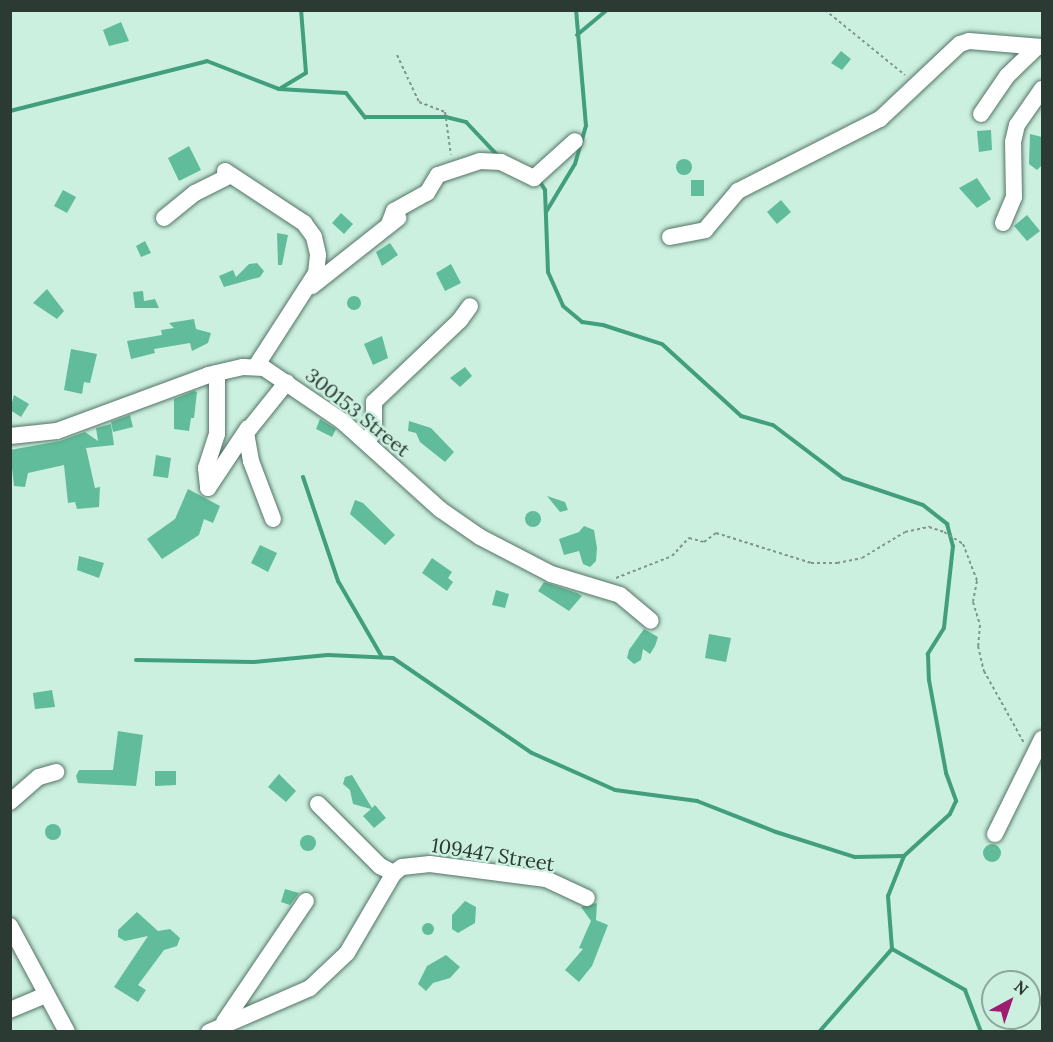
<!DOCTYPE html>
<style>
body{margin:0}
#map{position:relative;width:1053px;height:1042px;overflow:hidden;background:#ccf0e0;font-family:Lora,serif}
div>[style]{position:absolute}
.stream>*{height:4px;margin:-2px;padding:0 2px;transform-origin:2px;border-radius:2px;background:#419f7e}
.building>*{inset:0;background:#60bc9a}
.round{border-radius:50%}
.path>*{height:2px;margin-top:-1px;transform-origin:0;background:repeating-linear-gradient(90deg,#7e978c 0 3px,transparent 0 6px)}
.roads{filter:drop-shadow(0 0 2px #537466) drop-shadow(0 0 2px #537466)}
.minor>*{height:16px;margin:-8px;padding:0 8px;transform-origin:8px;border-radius:8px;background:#fff}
span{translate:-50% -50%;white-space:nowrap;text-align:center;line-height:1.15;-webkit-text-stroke:5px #ccf0e0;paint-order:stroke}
.street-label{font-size:20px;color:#2c3a34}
.frame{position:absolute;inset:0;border:12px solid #2c3a34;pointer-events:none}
.north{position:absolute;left:981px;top:970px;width:60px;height:60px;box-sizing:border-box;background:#ccf0e0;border:2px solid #8ca79b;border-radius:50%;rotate:40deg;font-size:16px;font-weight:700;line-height:24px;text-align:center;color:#2c3a34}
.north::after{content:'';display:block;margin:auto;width:21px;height:27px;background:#9e1d6f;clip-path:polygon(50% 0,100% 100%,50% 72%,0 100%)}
</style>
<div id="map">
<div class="stream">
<div style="left:577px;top:35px;width:39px;rotate:-40deg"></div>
<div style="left:281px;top:88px;width:29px;rotate:-31deg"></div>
<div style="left:306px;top:73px;width:63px;rotate:-94.5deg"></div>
<div style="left:10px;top:111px;width:203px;rotate:-14.2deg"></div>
<div style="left:207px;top:61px;width:77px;rotate:21.3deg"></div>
<div style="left:279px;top:89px;width:67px;rotate:3.4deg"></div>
<div style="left:346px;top:93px;width:31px;rotate:52deg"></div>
<div style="left:365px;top:117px;width:81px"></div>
<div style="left:446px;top:117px;width:21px;rotate:14deg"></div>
<div style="left:466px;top:122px;width:48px;rotate:46.7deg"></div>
<div style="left:539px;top:180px;width:12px;rotate:59deg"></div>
<div style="left:545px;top:190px;width:82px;rotate:87.9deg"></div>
<div style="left:548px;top:272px;width:37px;rotate:66deg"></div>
<div style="left:563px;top:306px;width:25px;rotate:40deg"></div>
<div style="left:582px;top:322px;width:21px;rotate:8deg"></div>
<div style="left:603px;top:325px;width:62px;rotate:17.9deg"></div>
<div style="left:662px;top:344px;width:107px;rotate:42.3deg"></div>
<div style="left:741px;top:416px;width:33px;rotate:16deg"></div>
<div style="left:773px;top:425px;width:88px;rotate:37.1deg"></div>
<div style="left:843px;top:478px;width:84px;rotate:18.6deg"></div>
<div style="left:923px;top:505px;width:31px;rotate:38deg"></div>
<div style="left:947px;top:524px;width:23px;rotate:75deg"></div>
<div style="left:953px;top:546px;width:82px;rotate:96.3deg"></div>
<div style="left:944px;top:628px;width:31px;rotate:122deg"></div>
<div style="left:928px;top:654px;width:26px;rotate:88deg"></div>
<div style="left:929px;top:680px;width:95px;rotate:79.6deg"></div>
<div style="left:946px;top:773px;width:30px;rotate:70deg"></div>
<div style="left:956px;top:801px;width:14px;rotate:115deg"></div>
<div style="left:950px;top:814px;width:62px;rotate:137.6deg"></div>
<div style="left:904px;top:856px;width:43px;rotate:111.8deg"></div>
<div style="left:888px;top:896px;width:53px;rotate:85.7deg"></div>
<div style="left:892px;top:949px;width:84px;rotate:29.3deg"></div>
<div style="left:965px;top:990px;width:45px;rotate:69.1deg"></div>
<div style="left:546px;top:212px;width:56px;rotate:-58.9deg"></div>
<div style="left:575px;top:164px;width:40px;rotate:-74deg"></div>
<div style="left:586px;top:126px;width:116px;rotate:-94.9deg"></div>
<div style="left:303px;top:477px;width:110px;rotate:71.4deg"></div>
<div style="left:338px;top:581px;width:88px;rotate:59.9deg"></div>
<div style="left:136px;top:660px;width:117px;rotate:1deg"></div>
<div style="left:253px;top:662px;width:75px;rotate:-5.3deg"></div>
<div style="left:328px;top:655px;width:65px;rotate:2.6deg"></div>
<div style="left:393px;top:658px;width:168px;rotate:34.4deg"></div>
<div style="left:532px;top:753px;width:91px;rotate:24deg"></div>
<div style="left:615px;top:790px;width:83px;rotate:7.6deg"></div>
<div style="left:697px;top:801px;width:85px;rotate:21.4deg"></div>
<div style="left:776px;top:832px;width:83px;rotate:17.6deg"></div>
<div style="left:855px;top:857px;width:49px;rotate:-1.2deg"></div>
<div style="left:819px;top:1032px;width:111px;rotate:-48.7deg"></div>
</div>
<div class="building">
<div style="clip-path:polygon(121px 22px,129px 41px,109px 46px,103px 30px)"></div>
<div style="clip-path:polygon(841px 51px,851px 59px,842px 70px,831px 63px)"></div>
<div style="clip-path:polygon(991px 130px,992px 150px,979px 152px,977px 131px)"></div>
<div style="clip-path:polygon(1030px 134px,1042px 137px,1042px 165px,1037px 170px,1029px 164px)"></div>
<div style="clip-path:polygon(189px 146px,201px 170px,179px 181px,168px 158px)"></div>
<div class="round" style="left:676px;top:159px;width:16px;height:16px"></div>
<div style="clip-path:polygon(977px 178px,991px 199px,977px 208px,959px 188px)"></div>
<div style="clip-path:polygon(691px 180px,704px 180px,704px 196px,691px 196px)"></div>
<div style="clip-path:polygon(63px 190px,76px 197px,67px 213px,54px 206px)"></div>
<div style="clip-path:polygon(781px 200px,791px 212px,777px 224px,767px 212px)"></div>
<div style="clip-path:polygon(341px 213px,353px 224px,344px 234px,332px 223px)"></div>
<div style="clip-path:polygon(1027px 215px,1040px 231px,1027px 241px,1014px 226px)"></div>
<div style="clip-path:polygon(277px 233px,288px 235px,282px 265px,278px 265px)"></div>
<div style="clip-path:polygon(145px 241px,151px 253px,141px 257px,136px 246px)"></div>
<div style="clip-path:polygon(390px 243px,398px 255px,382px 266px,376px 252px)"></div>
<div style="clip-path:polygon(257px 263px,264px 271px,260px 277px,224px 287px,219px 276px,233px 270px,236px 277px,249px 264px)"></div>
<div style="clip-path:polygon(451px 264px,461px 283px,445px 291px,436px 273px)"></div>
<div style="clip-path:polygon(47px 289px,64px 311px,57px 319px,33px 303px)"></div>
<div style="clip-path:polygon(143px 291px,144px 301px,155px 299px,159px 308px,135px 308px,133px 292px)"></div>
<div class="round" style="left:347px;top:296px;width:14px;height:14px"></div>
<div style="clip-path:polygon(194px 319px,196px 329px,211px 333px,208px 343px,192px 351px,190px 343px,154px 349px,155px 353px,131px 359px,127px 341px,162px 335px,161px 330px,174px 328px,169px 323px)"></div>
<div style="clip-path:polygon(382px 336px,388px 358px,373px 365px,364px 344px)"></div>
<div style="clip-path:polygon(71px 349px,97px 354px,90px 383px,84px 382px,82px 394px,64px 390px)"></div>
<div style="clip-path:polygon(465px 367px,472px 376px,460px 387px,450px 378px)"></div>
<div style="clip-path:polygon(194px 391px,197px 392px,194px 418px,191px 418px,189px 431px,174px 429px,174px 399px)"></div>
<div style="clip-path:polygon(14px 395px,29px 404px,21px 417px,10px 410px)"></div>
<div style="clip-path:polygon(130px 415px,133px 427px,113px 432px,111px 422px)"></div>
<div style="clip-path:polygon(320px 419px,336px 429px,332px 437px,316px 429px)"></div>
<div style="clip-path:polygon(409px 421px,431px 428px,454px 452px,445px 462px,420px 442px,416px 433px,408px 431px)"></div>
<div style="clip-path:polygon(111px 424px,114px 445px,86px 448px,95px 488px,100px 487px,99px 507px,77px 509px,75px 502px,68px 503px,64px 465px,28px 473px,25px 487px,14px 486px,10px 450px,60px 441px,85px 432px,98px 441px,96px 428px)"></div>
<div style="clip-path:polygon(156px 455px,171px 458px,168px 478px,153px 476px)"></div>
<div style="clip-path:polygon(188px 489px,220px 506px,213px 523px,204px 519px,199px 535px,162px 559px,147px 539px,175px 519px)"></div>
<div style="clip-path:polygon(547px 496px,565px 502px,568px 510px,560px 512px)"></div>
<div style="clip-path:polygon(355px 500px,363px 503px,395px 535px,385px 545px,350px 514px)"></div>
<div class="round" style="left:525px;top:511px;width:16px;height:16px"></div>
<div style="clip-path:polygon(584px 526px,594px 530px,597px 548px,596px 561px,590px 567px,583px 564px,579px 551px,564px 555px,559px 539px,579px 532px)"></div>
<div style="clip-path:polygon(260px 545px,277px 553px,268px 572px,251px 563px)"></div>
<div style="clip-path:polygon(79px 556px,104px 563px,99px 578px,77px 570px)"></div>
<div style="clip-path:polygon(432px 558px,452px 572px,448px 578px,453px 582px,447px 591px,422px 573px)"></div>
<div style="clip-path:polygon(544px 582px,577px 593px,582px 596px,569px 611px,538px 591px)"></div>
<div style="clip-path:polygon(496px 590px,509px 594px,505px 608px,492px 605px)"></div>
<div style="clip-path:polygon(644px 629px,658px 637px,655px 646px,650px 654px,643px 649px,641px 660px,634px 664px,627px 658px,629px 650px)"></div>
<div style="clip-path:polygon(709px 634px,731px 638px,726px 662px,705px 658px)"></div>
<div style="clip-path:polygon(52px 690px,55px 707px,35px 709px,33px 693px)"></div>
<div style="clip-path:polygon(118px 731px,143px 735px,136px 786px,78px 783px,76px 776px,79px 770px,113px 770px)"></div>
<div style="clip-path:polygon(155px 771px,176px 771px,176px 785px,155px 786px)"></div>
<div style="clip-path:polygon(279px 774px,296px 791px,286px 802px,268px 787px)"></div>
<div style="clip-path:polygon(352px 775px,372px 808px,375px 805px,386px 818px,374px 828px,363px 816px,371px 809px,353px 804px,350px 790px,343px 784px,345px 777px)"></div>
<div class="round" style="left:45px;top:824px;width:16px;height:16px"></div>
<div class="round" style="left:300px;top:835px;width:16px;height:16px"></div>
<div class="round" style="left:983px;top:844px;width:18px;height:18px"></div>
<div style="clip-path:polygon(285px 889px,299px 893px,290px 905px,281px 902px)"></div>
<div style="clip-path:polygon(465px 901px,476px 907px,475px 923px,458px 933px,452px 929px,452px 915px)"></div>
<div style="clip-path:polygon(597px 903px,596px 920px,608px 925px,592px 966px,579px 982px,565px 970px,583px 949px,579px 948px,591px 921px,581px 907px)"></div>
<div style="clip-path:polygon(137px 912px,158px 931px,170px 929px,180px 938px,177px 946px,164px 950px,138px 985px,146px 990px,138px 1002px,114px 987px,148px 936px,125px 941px,118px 937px,118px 930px)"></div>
<div class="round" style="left:422px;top:923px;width:12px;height:12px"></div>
<div style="clip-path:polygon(446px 955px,460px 967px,450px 978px,433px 983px,426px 991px,418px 984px,427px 966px)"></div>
</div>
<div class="path">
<div style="left:825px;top:10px;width:103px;rotate:39.1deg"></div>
<div style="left:397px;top:55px;width:52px;rotate:64.9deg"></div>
<div style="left:419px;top:102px;width:28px;rotate:21deg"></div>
<div style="left:445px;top:112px;width:43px;rotate:82.1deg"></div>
<div style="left:616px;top:578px;width:60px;rotate:-21.4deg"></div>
<div style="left:672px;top:556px;width:25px;rotate:-47deg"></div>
<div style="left:689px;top:538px;width:16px;rotate:15deg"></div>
<div style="left:704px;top:542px;width:15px;rotate:-37deg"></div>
<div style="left:716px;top:533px;width:100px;rotate:17.5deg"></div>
<div style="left:811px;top:563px;width:26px"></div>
<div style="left:837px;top:563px;width:25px;rotate:-11deg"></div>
<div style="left:862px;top:558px;width:50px;rotate:-31.2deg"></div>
<div style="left:905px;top:532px;width:25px;rotate:-12deg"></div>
<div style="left:929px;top:527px;width:16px;rotate:18deg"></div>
<div style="left:944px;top:532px;width:22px;rotate:32deg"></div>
<div style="left:963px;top:544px;width:40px;rotate:69deg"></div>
<div style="left:977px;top:581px;width:21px;rotate:101deg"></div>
<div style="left:973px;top:602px;width:24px;rotate:73deg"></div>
<div style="left:980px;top:625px;width:21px;rotate:95deg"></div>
<div style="left:978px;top:646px;width:26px;rotate:77deg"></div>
<div style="left:984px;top:671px;width:82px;rotate:60.9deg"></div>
</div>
<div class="roads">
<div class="minor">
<div style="left:981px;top:114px;width:46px;rotate:-55.6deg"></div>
<div style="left:1007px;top:76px;width:42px;rotate:-44deg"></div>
<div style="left:225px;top:171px;width:95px;rotate:33.4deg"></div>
<div style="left:304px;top:223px;width:17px;rotate:54deg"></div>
<div style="left:314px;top:237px;width:18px;rotate:77deg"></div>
<div style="left:318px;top:255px;width:18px;rotate:96deg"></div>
<div style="left:316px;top:273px;width:111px;rotate:122.8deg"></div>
<div style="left:164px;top:218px;width:40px;rotate:-39deg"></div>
<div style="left:195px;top:193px;width:40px;rotate:-26.6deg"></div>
<div style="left:1003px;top:223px;width:28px;rotate:-67deg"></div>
<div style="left:1014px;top:197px;width:55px;rotate:-91deg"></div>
<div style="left:1013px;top:142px;width:17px;rotate:-77deg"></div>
<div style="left:1017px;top:125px;width:44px;rotate:-55.2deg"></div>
<div style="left:389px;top:224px;width:14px;rotate:-69deg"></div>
<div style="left:394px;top:211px;width:38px;rotate:-29deg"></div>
<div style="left:427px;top:193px;width:21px;rotate:-59deg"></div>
<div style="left:438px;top:175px;width:44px;rotate:-18.4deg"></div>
<div style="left:480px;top:161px;width:21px;rotate:3deg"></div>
<div style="left:501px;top:162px;width:37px;rotate:26deg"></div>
<div style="left:534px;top:178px;width:55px;rotate:-42.1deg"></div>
<div style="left:670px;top:237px;width:36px;rotate:-11deg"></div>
<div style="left:705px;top:230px;width:51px;rotate:-49.8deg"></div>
<div style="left:738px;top:191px;width:159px;rotate:-26.9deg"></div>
<div style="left:880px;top:119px;width:110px;rotate:-43.2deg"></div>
<div style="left:960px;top:44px;width:9px;rotate:-18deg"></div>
<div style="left:969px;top:41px;width:73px;rotate:4.7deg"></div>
<div style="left:312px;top:286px;width:110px;rotate:-38.3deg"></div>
<div style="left:217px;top:373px;width:61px;rotate:90deg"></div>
<div style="left:217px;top:434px;width:36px;rotate:108deg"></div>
<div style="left:206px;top:468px;width:20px;rotate:84deg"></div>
<div style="left:208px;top:488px;width:72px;rotate:-56.3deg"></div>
<div style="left:10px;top:436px;width:47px;rotate:-6.1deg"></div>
<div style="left:57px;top:431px;width:161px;rotate:-20.3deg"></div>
<div style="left:208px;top:375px;width:36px;rotate:-13deg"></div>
<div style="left:243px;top:367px;width:21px;rotate:3deg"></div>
<div style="left:264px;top:368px;width:94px;rotate:34.2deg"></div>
<div style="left:342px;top:421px;width:133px;rotate:42deg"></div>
<div style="left:441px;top:510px;width:47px;rotate:34.7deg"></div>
<div style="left:480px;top:537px;width:80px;rotate:27.5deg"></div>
<div style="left:551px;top:574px;width:72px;rotate:16.9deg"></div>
<div style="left:620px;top:595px;width:40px;rotate:40deg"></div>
<div style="left:367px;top:443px;width:16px;rotate:-63deg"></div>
<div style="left:374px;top:429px;width:27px;rotate:-90deg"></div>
<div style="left:374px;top:402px;width:119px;rotate:-43.6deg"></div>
<div style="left:460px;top:320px;width:17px;rotate:-54deg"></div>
<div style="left:273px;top:519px;width:62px;rotate:-110.8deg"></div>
<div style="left:251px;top:461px;width:28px;rotate:-100deg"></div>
<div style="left:246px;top:433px;width:65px;rotate:-51.2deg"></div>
<div style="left:10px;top:802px;width:38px;rotate:-41deg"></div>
<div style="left:39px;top:777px;width:18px;rotate:-16deg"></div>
<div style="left:318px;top:804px;width:88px;rotate:45deg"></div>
<div style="left:380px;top:866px;width:16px;rotate:27deg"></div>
<div style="left:995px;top:834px;width:106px;rotate:-63.7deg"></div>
<div style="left:10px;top:926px;width:120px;rotate:61.7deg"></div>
<div style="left:10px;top:1010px;width:39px;rotate:-23deg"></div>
<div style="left:224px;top:1022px;width:146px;rotate:-55.9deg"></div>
<div style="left:209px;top:1032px;width:110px;rotate:-23.5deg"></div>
<div style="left:310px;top:988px;width:51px;rotate:-43.4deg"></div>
<div style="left:347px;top:953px;width:93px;rotate:-59.6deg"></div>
<div style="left:394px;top:873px;width:10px;rotate:-37deg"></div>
<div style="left:402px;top:867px;width:28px;rotate:-6deg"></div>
<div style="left:430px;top:864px;width:117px;rotate:7.4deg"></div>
<div style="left:546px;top:879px;width:45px;rotate:24.9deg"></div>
</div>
</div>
<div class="street-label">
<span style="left:358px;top:412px;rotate:39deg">300153 Street</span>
<span style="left:493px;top:854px;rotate:9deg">109447 Street</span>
</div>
<div class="frame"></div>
<div class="north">N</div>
</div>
